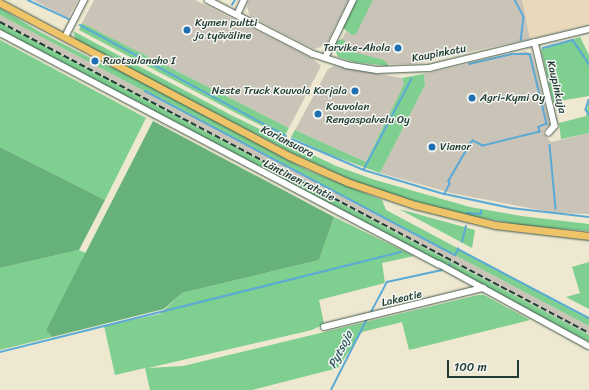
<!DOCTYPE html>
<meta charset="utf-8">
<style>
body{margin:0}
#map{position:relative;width:589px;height:390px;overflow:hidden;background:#eee8d0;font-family:Sriracha,sans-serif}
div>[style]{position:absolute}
.built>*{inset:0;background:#ead8ba}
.industrial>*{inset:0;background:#cac3b8}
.green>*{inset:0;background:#7ecf90}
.forest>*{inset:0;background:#66b27a}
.stream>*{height:1.5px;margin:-0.75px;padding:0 0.75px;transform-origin:0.75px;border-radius:0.75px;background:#5baad5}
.roads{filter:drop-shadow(0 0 1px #3e574b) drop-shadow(0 0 1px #3e574b)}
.minor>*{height:5.5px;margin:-2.75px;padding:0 2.75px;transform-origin:2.75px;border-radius:2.75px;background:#fff}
.major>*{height:7px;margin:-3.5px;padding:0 3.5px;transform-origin:3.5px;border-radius:3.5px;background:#efc469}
.rail>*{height:1.5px;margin-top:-0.75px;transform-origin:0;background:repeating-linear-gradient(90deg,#1f3d34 0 6px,transparent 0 9px)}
.dots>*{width:11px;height:11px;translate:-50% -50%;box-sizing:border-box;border:2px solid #f6f6f2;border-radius:50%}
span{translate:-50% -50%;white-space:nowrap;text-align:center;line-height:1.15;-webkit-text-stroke:3px #f6f6f2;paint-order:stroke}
.poi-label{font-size:11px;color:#1f3d34}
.left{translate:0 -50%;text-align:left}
.right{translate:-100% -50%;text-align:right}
.street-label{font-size:11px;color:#1f3d34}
.water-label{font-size:12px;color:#315e64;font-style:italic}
.scale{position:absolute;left:447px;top:360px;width:72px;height:18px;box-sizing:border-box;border:2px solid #1f3d34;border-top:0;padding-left:5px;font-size:12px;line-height:14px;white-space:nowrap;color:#1f3d34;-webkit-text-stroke:3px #f6f6f2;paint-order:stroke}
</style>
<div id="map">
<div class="built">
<div style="clip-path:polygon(522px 0,589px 0,589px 24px,530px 39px)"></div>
</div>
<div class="industrial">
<div style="clip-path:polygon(33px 0,78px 0,68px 18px)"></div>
<div style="clip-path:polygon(94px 0,195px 0,313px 59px,321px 66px,289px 128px,82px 23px)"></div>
<div style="clip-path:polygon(249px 0,348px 0,326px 45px,314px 49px,250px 16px,247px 7px)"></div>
<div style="clip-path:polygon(362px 0,522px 0,530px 39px,412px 64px,383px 64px,347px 58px,339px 45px)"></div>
<div style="clip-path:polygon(0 15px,589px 326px,589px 335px,0 23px)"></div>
<div style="clip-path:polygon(526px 51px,532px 54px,550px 125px,545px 128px,543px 133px,551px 142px,589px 133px,589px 214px,555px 213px,451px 193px,380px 173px,425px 85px,424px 74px)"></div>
<div style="clip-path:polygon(334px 66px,402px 78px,404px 84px,366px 162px,295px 130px,328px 69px)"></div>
</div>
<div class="green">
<div style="clip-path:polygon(357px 0,373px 0,356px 34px,352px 35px,343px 28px)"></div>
<div style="clip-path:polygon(0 8px,40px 32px,100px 63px,122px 71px,307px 170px,382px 200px,386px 210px,589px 318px,589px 326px,0 15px)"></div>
<div style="clip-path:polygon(0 23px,589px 335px,589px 342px,0 30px)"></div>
<div style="clip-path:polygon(82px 23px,289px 128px,285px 135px,284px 137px,238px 114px,79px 30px)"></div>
<div style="clip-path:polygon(73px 31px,231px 115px,336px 166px,375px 180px,470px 207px,521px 216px,589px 224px,589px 231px,526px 226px,472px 216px,403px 198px,349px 179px,294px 154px,76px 40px)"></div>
<div style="clip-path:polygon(580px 37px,589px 55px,589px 96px,553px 102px,541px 49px)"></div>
<div style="clip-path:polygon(342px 39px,345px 41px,345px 48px,349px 51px,384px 60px,389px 66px,354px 62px,338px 57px,334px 47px,337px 41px)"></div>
<div style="clip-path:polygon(0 40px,146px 118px,105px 200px,0 147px)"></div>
<div style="clip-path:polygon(424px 74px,425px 85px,380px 173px,328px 154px,291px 137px,295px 130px,366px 162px,404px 84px,402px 78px)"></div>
<div style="clip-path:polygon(589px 99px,589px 133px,561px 139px,559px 123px,586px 116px)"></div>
<div style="clip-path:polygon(399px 209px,475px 230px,472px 248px)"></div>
<div style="clip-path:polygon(334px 217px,414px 256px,382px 263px,385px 283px,319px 300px,324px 324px,312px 330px,148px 368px,183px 366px,478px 295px,484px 295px,530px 320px,409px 350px,402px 322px,362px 332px,338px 368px,252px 390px,150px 390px,145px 368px,115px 375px,104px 326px,160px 314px,182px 293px,319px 260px)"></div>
<div style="clip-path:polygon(79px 250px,86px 253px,46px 330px,52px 337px,0 350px,0 268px)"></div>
<div style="clip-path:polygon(589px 262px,589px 309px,566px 297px,580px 293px,572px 267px)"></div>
</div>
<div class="forest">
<div style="clip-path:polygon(153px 121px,334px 217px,319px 260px,182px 293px,164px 309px,52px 337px,46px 330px)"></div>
<div style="clip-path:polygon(0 147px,105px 200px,79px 250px,0 268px)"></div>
</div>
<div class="stream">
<div style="left:28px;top:0;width:45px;rotate:24.9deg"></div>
<div style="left:515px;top:0;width:19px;rotate:62deg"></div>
<div style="left:524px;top:17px;width:23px;rotate:97deg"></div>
<div style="left:232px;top:5px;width:6px;rotate:-59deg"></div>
<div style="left:80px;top:25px;width:234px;rotate:28.3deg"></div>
<div style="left:543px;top:48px;width:31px;rotate:-15deg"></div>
<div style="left:573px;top:40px;width:29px;rotate:56deg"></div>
<div style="left:469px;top:64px;width:44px;rotate:-13.1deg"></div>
<div style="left:512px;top:54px;width:18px"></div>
<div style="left:530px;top:54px;width:72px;rotate:76.3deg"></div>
<div style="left:547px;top:124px;width:9px;rotate:159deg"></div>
<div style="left:539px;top:127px;width:5px;rotate:79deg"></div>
<div style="left:540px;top:132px;width:59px;rotate:166.2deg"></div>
<div style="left:483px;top:146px;width:11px;rotate:-153deg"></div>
<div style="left:473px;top:141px;width:3px;rotate:135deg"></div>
<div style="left:471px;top:143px;width:44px;rotate:120.1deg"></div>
<div style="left:449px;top:181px;width:3px;rotate:72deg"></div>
<div style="left:450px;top:184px;width:11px;rotate:117deg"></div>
<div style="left:445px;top:194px;width:67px;rotate:12deg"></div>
<div style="left:511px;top:208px;width:79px;rotate:6.6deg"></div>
<div style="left:412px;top:79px;width:103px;rotate:117.8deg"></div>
<div style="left:364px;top:170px;width:84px;rotate:16.7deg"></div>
<div style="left:145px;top:91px;width:351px;rotate:27.9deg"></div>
<div style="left:455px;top:255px;width:7px;rotate:-63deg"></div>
<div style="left:458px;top:249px;width:148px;rotate:27.8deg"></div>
<div style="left:589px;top:100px;width:10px;rotate:107deg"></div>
<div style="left:586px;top:110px;width:5px;rotate:53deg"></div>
<div style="left:292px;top:139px;width:78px;rotate:23.3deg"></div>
<div style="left:550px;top:145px;width:64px;rotate:84.6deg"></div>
<div style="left:467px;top:213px;width:14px;rotate:4deg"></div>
<div style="left:481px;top:214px;width:3px;rotate:-90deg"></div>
<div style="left:462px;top:242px;width:16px;rotate:-76deg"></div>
<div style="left:449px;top:265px;width:1px;rotate:-45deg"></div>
<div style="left:370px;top:314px;width:36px;rotate:-62deg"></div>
<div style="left:387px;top:282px;width:56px;rotate:-12.3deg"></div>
<div style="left:0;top:352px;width:413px;rotate:-14deg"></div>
<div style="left:331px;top:390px;width:80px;rotate:-63.1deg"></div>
</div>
<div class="roads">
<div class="minor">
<div style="left:208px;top:0;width:118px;rotate:27.2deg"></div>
<div style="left:313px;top:54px;width:35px;rotate:18deg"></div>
<div style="left:346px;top:65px;width:31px;rotate:9deg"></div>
<div style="left:377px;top:70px;width:52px;rotate:-2.2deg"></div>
<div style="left:429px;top:68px;width:165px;rotate:-13.7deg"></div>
<div style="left:237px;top:15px;width:17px;rotate:-65deg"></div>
<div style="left:0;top:33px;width:496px;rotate:27.8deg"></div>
<div style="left:439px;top:264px;width:171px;rotate:28.7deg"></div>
<div style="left:65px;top:37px;width:42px;rotate:-62.8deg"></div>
<div style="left:535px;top:42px;width:86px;rotate:76.6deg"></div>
<div style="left:555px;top:126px;width:9px;rotate:131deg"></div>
<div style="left:325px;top:58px;width:64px;rotate:-64.2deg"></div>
<div style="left:324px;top:327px;width:164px;rotate:-13.8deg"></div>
</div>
<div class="major">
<div style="left:0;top:3px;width:327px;rotate:27.9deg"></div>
<div style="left:289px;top:156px;width:64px;rotate:24.1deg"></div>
<div style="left:347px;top:182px;width:72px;rotate:18.7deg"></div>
<div style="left:415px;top:205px;width:82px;rotate:14deg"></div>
<div style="left:495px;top:225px;width:95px;rotate:6.7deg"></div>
</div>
</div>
<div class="rail">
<div style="left:0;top:22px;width:666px;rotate:27.83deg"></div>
</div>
<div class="dots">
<div style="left:187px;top:30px;background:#1f6fb2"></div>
<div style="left:398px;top:48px;background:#1f6fb2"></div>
<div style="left:95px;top:61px;background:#1f6fb2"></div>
<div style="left:355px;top:91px;background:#1f6fb2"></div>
<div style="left:472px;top:98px;background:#1f6fb2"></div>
<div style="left:318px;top:114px;background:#1f6fb2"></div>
<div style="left:432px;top:147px;background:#1f6fb2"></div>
</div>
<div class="poi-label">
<span class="left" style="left:195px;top:30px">Kymen pultti<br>ja työväline</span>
<span class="right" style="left:390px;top:48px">Tarvike-Ahola</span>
<span class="left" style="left:103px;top:61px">Ruotsulanaho I</span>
<span class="right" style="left:347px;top:91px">Neste Truck Kouvola Korjala</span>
<span class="left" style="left:480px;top:98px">Agri-Kymi Oy</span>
<span class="left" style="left:326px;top:114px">Kouvolan<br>Rengaspalvelu Oy</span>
<span class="left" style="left:440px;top:147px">Vianor</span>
</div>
<div class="street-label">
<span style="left:439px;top:54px;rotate:-11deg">Kaupinkatu</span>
<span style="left:556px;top:87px;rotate:77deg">Kaupinkuja</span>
<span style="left:287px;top:142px;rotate:27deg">Koriansuora</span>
<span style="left:299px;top:181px;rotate:27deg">Läntinen ratatie</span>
<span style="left:402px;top:299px;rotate:-13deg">Lakeatie</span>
</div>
<div class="water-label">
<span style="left:341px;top:350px;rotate:-63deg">Pytsoja</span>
</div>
<div class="scale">100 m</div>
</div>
